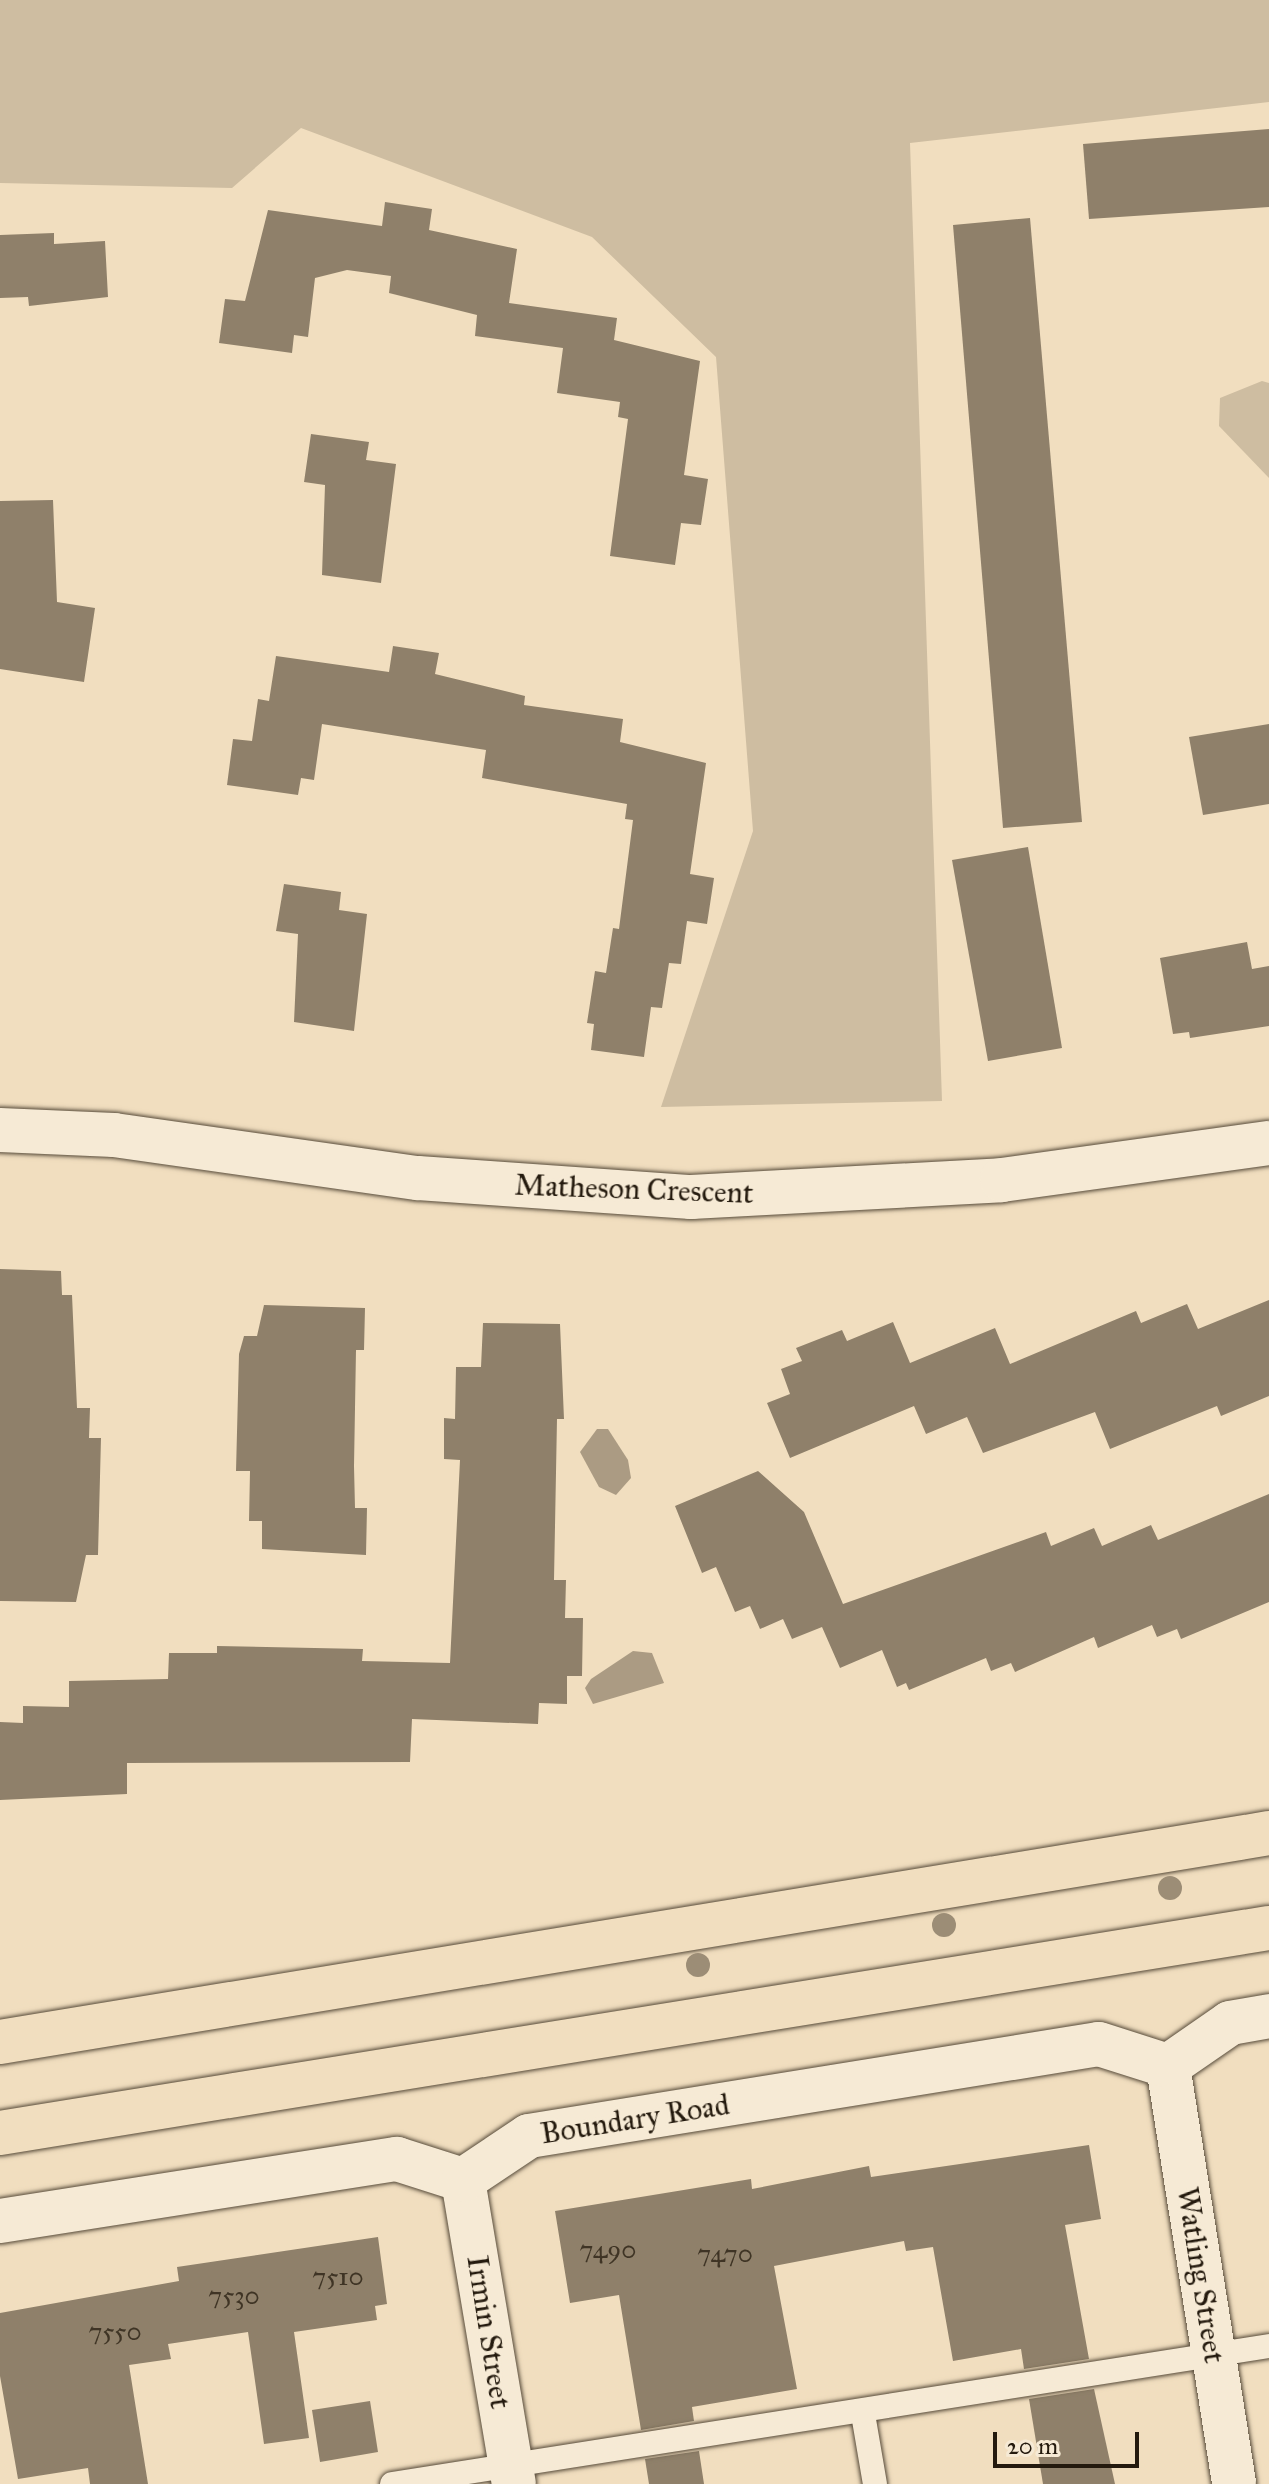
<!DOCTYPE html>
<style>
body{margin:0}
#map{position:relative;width:1269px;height:2484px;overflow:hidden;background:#f1debf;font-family:"IM FELL Great Primer",serif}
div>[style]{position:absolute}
.green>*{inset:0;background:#cebda1}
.water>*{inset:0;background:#ab9b83}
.building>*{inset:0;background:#8f806a}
.roads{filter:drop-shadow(0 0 2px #574b3a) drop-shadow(0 0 2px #574b3a)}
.lane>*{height:24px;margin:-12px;padding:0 12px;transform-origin:12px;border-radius:12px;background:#f6ead5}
.street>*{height:44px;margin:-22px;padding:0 22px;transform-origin:22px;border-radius:22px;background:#f6ead5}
.primary>*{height:44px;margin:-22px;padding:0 22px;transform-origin:22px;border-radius:22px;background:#f1debf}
.trees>*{width:24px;height:24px;margin:-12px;border-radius:50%;background:#9c8d76}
span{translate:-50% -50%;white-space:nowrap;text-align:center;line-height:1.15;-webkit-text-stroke:6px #f6ead5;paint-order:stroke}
.number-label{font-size:26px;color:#3f3425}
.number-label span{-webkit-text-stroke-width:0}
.street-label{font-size:30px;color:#241a0e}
.scale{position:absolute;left:993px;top:2432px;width:146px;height:36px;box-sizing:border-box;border:4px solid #241a0e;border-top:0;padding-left:10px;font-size:24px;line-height:28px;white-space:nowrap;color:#241a0e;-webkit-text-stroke:6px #f6ead5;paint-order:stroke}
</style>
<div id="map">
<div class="green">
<div style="clip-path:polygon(0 0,1269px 0,1269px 102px,910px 143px,942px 1101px,661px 1107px,753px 831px,716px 357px,592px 237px,301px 128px,232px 188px,0 183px)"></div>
<div style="clip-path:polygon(1262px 381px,1269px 383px,1269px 478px,1219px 426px,1220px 398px)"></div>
</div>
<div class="water">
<div style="clip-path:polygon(597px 1429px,608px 1429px,628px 1460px,631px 1478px,616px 1495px,599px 1487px,580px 1452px)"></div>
<div style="clip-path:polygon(633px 1651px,652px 1653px,664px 1683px,593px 1704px,585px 1688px,591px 1679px)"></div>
</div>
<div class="building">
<div style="clip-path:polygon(1269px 129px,1269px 207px,1089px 219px,1083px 144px)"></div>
<div style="clip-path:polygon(385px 202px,432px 209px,429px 230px,517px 249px,509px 303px,617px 318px,614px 340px,700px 361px,684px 475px,708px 479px,701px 525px,681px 523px,675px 565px,610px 556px,628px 419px,618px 417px,620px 402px,557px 393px,563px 348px,475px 336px,477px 315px,389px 293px,391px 276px,347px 270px,315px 278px,308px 337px,294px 335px,292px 353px,219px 343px,225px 299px,245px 301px,268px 210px,382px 226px)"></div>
<div style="clip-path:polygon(1030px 218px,1082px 822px,1003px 828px,953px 225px)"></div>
<div style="clip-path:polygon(54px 233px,54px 244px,105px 241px,108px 297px,29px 306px,28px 297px,0 298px,0 235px)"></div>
<div style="clip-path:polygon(311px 434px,369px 442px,366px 460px,396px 464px,381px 583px,322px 575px,325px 485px,304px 482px)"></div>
<div style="clip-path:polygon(53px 500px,57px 602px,95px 608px,84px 682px,0 669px,0 501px)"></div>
<div style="clip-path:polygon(393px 646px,439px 653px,435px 674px,525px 696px,524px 705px,623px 719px,620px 742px,706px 763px,690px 874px,714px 878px,707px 924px,687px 921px,681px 964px,669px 963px,662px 1008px,651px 1007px,644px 1057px,591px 1050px,594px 1024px,587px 1023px,595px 971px,606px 973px,613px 928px,619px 929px,633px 820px,625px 819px,627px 804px,482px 778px,486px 750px,322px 724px,314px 780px,301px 778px,298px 795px,227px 785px,233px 739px,252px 741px,258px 699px,269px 701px,276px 656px,389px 672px)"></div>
<div style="clip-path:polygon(1269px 724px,1269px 804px,1203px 815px,1189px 737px)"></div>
<div style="clip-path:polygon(1028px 847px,1062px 1048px,988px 1061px,952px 860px)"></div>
<div style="clip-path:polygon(284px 884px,341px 892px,339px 910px,367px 914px,354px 1031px,294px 1022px,298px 934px,276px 931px)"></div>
<div style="clip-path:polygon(1247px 942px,1252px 969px,1269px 966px,1269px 1026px,1190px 1038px,1189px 1032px,1173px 1034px,1160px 958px)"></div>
<div style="clip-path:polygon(0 1269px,61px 1271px,62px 1295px,72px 1295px,77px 1408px,90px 1408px,89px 1438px,101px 1438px,98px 1555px,86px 1555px,76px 1602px,0 1601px)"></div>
<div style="clip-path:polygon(1269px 1300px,1269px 1396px,1221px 1416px,1217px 1406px,1110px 1449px,1095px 1412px,983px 1453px,967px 1417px,926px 1434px,914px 1406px,790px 1458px,767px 1403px,790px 1394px,781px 1369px,802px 1361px,796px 1348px,842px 1330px,847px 1341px,893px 1322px,910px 1363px,995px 1328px,1010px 1364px,1136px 1311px,1141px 1323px,1187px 1304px,1198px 1329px)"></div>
<div style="clip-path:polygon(264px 1305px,365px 1308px,364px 1350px,356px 1350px,354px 1466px,355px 1508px,367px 1508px,366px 1555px,262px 1549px,262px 1521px,249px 1521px,250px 1471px,236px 1471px,239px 1354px,244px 1336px,257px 1336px)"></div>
<div style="clip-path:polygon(483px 1323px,560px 1324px,564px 1419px,557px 1419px,554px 1580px,566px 1580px,565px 1618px,583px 1618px,582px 1676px,567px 1676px,567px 1704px,539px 1703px,538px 1724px,412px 1719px,410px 1762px,127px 1763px,127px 1794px,0 1800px,0 1722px,23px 1723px,23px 1706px,69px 1707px,69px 1681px,168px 1679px,169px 1653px,217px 1653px,217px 1646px,363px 1649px,362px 1661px,450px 1663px,460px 1460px,444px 1459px,444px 1418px,455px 1419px,456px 1367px,481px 1367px)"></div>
<div style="clip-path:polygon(758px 1471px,804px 1512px,843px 1604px,1046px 1532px,1051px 1546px,1094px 1528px,1102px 1546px,1151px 1525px,1158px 1540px,1269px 1494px,1269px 1602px,1181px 1639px,1177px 1629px,1157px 1637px,1152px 1625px,1098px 1648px,1094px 1637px,1015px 1672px,1011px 1663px,991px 1671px,986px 1658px,909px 1690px,906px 1683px,897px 1687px,882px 1650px,840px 1668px,822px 1627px,792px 1639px,783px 1619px,760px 1629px,750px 1606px,735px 1612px,716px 1567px,702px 1573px,675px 1506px)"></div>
<div style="clip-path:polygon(1089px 2145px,1101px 2219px,1065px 2225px,1089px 2359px,1024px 2369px,1021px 2349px,953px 2361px,933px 2247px,906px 2251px,904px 2241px,774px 2266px,797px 2389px,692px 2407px,694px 2421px,641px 2430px,619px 2295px,570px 2303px,555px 2211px,751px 2179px,752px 2189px,869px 2166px,871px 2177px)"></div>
<div style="clip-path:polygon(378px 2237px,387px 2304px,375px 2306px,377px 2320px,294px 2332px,309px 2438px,264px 2444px,248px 2332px,168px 2344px,171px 2359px,129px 2365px,148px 2484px,90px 2484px,88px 2468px,18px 2479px,0 2376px,0 2313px,179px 2281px,177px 2267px)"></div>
<div style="clip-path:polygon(1094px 2389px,1115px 2484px,1043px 2484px,1029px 2399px)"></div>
<div style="clip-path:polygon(370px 2401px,378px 2452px,320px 2462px,312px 2410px)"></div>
<div style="clip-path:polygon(699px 2451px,704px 2484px,649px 2484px,645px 2459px)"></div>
</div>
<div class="roads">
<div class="lane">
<div style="left:863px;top:2414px;width:71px;rotate:80.3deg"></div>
<div style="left:392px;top:2484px;width:888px;rotate:-8.94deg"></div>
</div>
<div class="street">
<div style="left:0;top:1130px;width:114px;rotate:2.5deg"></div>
<div style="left:114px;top:1135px;width:307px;rotate:8.1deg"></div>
<div style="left:418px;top:1178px;width:274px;rotate:4deg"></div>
<div style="left:691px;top:1197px;width:311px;rotate:-3.1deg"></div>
<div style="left:1002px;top:1180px;width:270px;rotate:-7.9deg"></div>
<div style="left:1168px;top:2066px;width:423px;rotate:81deg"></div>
<div style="left:463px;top:2180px;width:308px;rotate:80.5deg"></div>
<div style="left:0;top:2221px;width:402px;rotate:-8.9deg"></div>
<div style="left:397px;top:2159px;width:69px;rotate:17.7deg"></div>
<div style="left:463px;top:2180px;width:79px;rotate:-33.7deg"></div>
<div style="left:529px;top:2136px;width:577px;rotate:-9.17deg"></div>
<div style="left:1099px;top:2044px;width:72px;rotate:17.7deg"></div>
<div style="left:1168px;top:2066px;width:75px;rotate:-34.7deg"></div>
<div style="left:1230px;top:2023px;width:40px;rotate:-10deg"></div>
</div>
<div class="primary">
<div style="left:0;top:2042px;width:1286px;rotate:-9.35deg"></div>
<div style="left:0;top:2133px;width:1285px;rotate:-9.18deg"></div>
</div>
</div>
<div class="trees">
<div style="left:1170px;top:1888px"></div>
<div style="left:944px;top:1925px"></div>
<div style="left:698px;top:1965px"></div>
</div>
<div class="number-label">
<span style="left:608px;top:2250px">7490</span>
<span style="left:725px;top:2254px">7470</span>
<span style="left:338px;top:2277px">7510</span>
<span style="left:234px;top:2296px">7530</span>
<span style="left:115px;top:2332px">7550</span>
</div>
<div class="street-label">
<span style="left:634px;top:1189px;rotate:2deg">Matheson Crescent</span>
<span style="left:635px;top:2119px;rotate:-9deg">Boundary Road</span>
<span style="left:1201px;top:2275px;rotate:81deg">Watling Street</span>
<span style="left:489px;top:2332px;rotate:81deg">Irmin Street</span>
</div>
<div class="scale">20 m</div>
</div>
